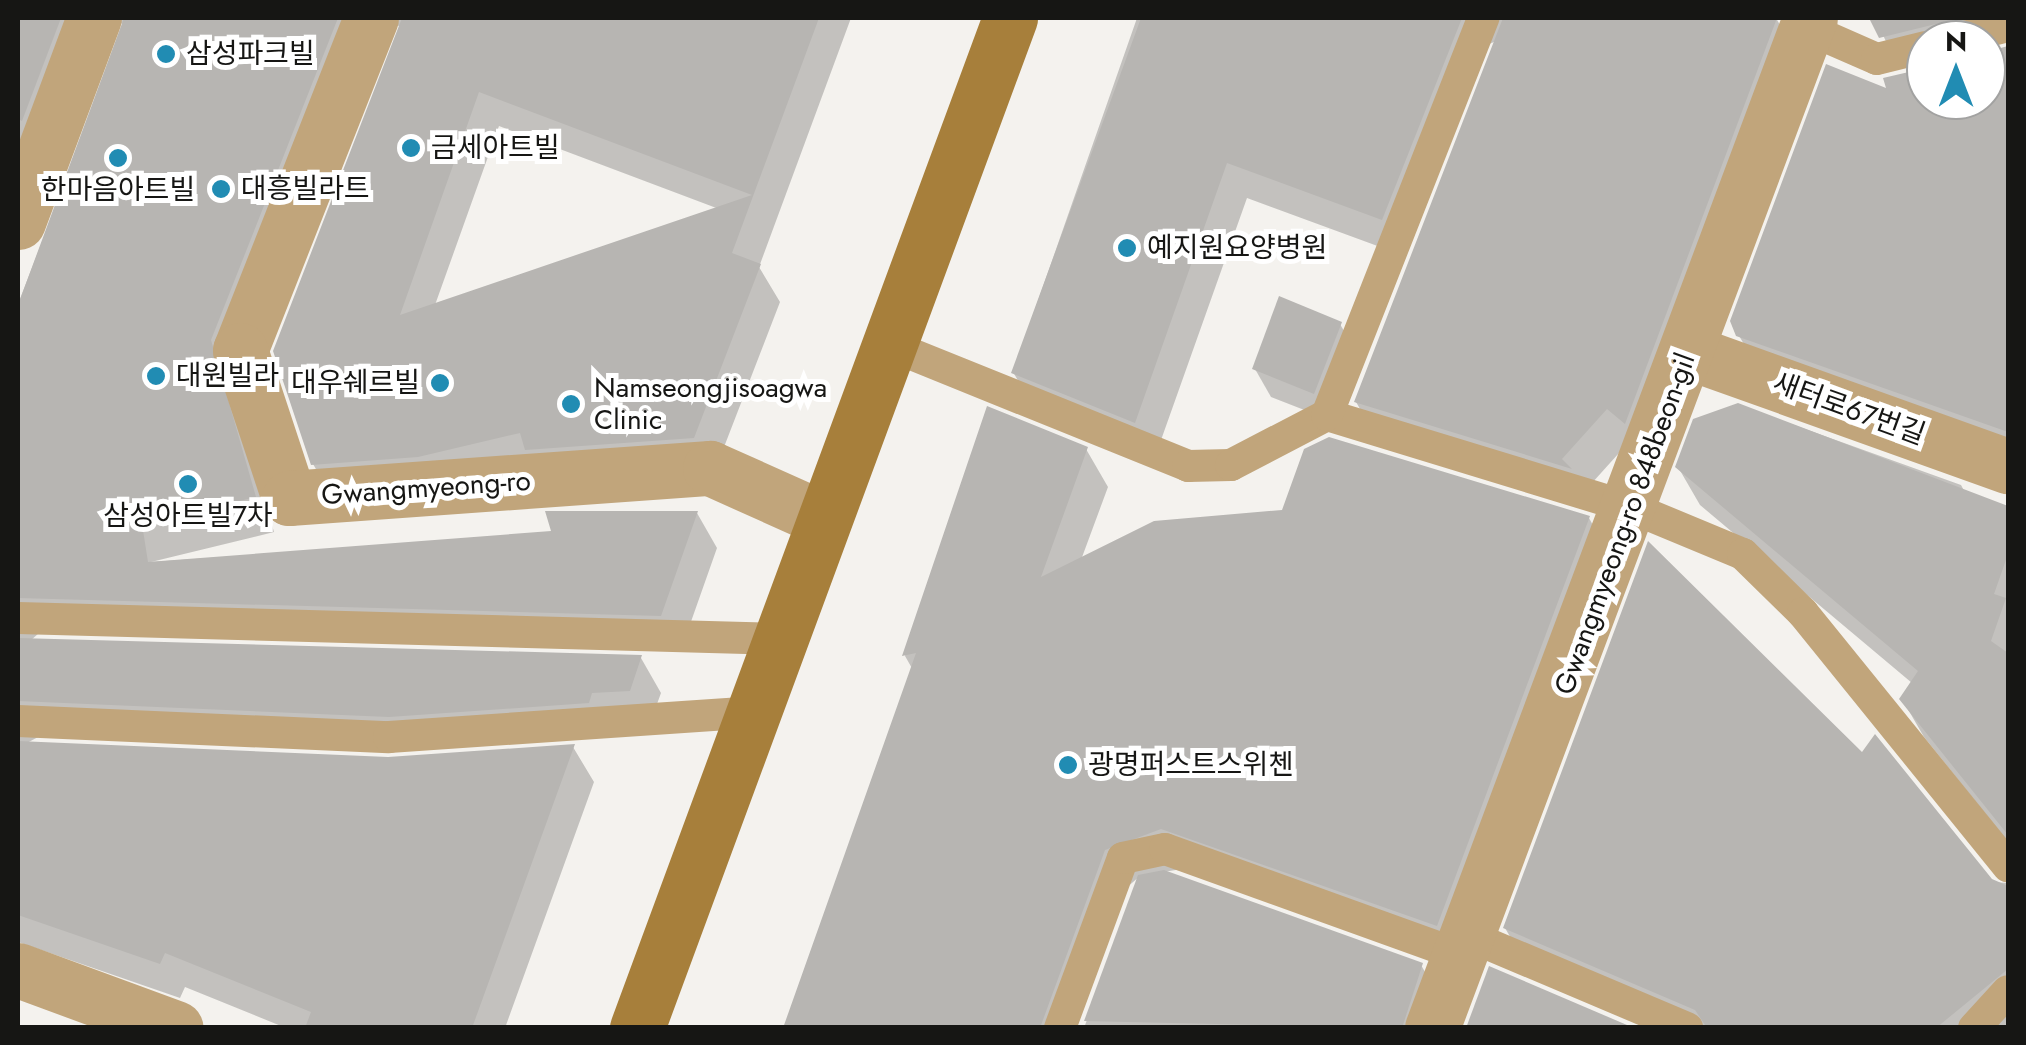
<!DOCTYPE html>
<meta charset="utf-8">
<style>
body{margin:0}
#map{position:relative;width:2026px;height:1045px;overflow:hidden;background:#f4f2ee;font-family:Jost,"Noto Sans KR",sans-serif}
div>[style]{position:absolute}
.shadow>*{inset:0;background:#0003}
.building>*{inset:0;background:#b7b5b2}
.service>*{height:32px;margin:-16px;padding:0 16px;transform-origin:16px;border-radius:16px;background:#c1a57b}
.minor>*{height:55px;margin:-27.5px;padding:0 27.5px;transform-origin:27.5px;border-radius:27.5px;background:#c1a57b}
.secondary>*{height:55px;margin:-27.5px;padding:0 27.5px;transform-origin:27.5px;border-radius:27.5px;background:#a77f3b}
.dots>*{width:28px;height:28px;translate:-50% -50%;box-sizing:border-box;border:5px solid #fff;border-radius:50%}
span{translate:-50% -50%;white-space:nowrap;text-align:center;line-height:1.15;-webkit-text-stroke:10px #fff;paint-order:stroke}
.poi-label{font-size:28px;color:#161614}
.left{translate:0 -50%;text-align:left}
.right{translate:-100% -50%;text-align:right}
.street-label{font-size:28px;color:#161614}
.frame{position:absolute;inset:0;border:20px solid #161614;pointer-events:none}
.north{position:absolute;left:1906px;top:20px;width:100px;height:100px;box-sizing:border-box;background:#fff;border:2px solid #a2a2a1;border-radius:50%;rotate:0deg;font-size:28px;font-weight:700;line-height:40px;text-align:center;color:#161614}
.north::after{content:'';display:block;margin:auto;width:35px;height:45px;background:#218cb3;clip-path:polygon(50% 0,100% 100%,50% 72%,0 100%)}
</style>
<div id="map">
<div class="shadow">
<div style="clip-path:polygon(evenodd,18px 18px,851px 18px,759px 267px,780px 302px,714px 473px,334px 500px,313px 464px,402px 27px,386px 22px,230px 376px,274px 532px,151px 562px,555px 534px,697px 513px,717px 548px,681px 650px,39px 633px,30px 641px,641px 658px,661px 693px,649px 726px,40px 736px,25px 744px,388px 759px,573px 747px,594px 782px,505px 1028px,286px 1028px,185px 987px,180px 998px,18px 942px,18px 304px,126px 24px,108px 22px,18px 221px,18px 18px,499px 126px,719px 209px,435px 305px,499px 126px)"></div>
<div style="clip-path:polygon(1137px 18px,1776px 18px,1794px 49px,1628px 443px,1583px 493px,1377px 438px,1356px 402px,1499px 40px,1484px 46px,1402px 255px,1247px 198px,1155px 457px,1034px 408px,1013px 372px)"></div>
<div style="clip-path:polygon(1875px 18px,2008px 18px,1926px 40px,1897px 65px)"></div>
<div style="clip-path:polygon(2008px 49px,2008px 454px,1755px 363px,1738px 334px,1889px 92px,1926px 70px,1926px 100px,1986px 100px,1986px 55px)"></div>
<div style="clip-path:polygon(1340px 324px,1356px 352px,1330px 420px,1271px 397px,1255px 369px)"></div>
<div style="clip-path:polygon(1738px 405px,1961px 485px,1969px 500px,2008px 512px,2008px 842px,1924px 737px,1902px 699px,1912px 683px,1700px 505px,1678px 467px)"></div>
<div style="clip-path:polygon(989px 410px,1086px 449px,1108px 487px,1081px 560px,1589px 518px,1610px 556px,1458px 962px,1195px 867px,1163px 872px,1421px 965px,1443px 1003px,1435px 1028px,1084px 1028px,1140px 876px,1125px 889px,1074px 1028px,786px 1028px,913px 670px,905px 656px)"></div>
<div style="clip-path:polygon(1992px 882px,2008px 883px,2008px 1028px,1672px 1028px,1527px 966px,1505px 928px)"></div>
</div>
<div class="building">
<div style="clip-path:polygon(18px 18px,61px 18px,22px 121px,18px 119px)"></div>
<div style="clip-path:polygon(124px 18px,338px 18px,211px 340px,256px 497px,142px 524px,148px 562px,551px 531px,545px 511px,698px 511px,661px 616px,18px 598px,18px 305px)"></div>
<div style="clip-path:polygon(evenodd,402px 18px,819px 18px,732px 253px,761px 264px,694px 438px,525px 450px,520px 433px,418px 457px,311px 465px,273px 351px,402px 18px,479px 92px,752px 195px,400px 315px,479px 92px)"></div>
<div style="clip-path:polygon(1141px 18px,1462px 18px,1382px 220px,1227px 163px,1135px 423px,1011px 373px)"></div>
<div style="clip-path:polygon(1503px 18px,1777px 18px,1625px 424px,1607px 409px,1562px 459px,1572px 469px,1354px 402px)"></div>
<div style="clip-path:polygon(1869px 18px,1960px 18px,1879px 38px)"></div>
<div style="clip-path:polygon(2008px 46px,2008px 432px,1736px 336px,1730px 321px,1826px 64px,1886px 88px,1883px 78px,1926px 68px,1926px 100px,1986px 100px,1986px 52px)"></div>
<div style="clip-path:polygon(1279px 296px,1342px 322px,1314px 394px,1252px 369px)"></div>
<div style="clip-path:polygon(1738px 403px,2008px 506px,2008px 554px,1994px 594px,2006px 598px,1991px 641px,2008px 653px,2008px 835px,1899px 699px,1918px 671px,1675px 467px,1693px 419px)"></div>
<div style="clip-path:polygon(987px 406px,1088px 447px,1041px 577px,1154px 521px,1282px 510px,1304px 449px,1329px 437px,1590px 516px,1437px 926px,1161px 829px,1105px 850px,1040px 1028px,783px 1028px,916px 653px,902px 656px)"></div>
<div style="clip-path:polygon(1648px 541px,1862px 752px,1875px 734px,1992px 879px,2008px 886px,2008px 969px,1936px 1028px,1707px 1028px,1695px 1010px,1503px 928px)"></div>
<div style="clip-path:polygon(18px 638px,642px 655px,630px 691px,592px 693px,589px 703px,389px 717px,18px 701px)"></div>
<div style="clip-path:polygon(18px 741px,388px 757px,575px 744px,472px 1028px,305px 1028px,311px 1012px,165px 953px,160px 964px,18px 915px)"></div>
<div style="clip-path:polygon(1164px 870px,1423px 963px,1402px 1028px,1084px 1021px,1138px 875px)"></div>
<div style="clip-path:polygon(1489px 966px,1634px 1028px,1466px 1028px)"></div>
</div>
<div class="service">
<div style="left:1806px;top:28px;width:77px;rotate:23.6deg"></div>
<div style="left:1877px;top:59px;width:50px;rotate:-13.8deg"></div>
<div style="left:1952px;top:40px;width:58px;rotate:-14deg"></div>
<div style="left:889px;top:345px;width:323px;rotate:22deg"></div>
<div style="left:1188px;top:466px;width:43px;rotate:-1.3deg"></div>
<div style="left:1231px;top:465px;width:108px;rotate:-27.5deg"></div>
<div style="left:1327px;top:415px;width:319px;rotate:17deg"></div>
<div style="left:1632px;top:508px;width:120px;rotate:22.5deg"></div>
<div style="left:1743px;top:554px;width:84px;rotate:44.5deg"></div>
<div style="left:1803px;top:613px;width:326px;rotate:51deg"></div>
<div style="left:1327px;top:415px;width:427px;rotate:-68.5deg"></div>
<div style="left:18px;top:618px;width:762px;rotate:1.58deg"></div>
<div style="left:18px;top:721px;width:371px;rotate:2.5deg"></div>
<div style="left:389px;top:737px;width:365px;rotate:-3.9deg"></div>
<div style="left:1469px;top:936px;width:237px;rotate:22.9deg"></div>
<div style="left:1060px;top:1028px;width:181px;rotate:-69.7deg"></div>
<div style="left:1123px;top:858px;width:43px;rotate:-12.1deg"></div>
<div style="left:1165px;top:849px;width:313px;rotate:19.8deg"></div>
<div style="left:1974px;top:1028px;width:50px;rotate:-47.4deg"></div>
</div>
<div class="minor">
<div style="left:371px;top:18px;width:357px;rotate:111.5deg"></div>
<div style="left:240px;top:350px;width:156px;rotate:71.7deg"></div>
<div style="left:289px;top:498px;width:422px;rotate:-4.1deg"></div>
<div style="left:710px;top:468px;width:125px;rotate:24.1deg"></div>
<div style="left:18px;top:222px;width:218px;rotate:-69.6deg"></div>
<div style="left:1689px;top:352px;width:339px;rotate:19.7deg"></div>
<div style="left:18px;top:970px;width:168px;rotate:20.2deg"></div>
<div style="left:1432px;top:1028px;width:1078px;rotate:-69.48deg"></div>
</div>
<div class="secondary">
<div style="left:637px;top:1028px;width:1077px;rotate:-69.73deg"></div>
</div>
<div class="dots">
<div style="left:166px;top:54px;background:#218cb3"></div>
<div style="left:411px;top:148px;background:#218cb3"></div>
<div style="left:118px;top:158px;background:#218cb3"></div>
<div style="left:221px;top:189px;background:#218cb3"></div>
<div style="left:1127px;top:248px;background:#218cb3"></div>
<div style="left:156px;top:376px;background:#218cb3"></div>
<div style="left:440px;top:383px;background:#218cb3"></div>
<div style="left:571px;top:404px;background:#218cb3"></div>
<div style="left:188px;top:484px;background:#218cb3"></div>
<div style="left:1068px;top:765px;background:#218cb3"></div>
</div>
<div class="poi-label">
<span class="left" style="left:186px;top:54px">삼성파크빌</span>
<span class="left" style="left:431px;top:148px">금세아트빌</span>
<span class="left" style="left:241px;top:189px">대흥빌라트</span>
<span style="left:118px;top:190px">한마음아트빌</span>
<span class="left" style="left:1147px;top:248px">예지원요양병원</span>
<span class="left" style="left:176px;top:376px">대원빌라</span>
<span class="right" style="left:420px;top:383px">대우쉐르빌</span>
<span class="left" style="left:594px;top:404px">Namseongjisoagwa<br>Clinic</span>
<span style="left:188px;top:516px">삼성아트빌7차</span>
<span class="left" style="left:1088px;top:765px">광명퍼스트스위첸</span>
</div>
<div class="street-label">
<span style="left:1849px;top:409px;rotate:20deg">새터로67번길</span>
<span style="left:426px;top:488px;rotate:-4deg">Gwangmyeong-ro</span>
<span style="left:1625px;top:524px;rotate:-70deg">Gwangmyeong-ro 848beon-gil</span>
</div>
<div class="frame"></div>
<div class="north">N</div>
</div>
